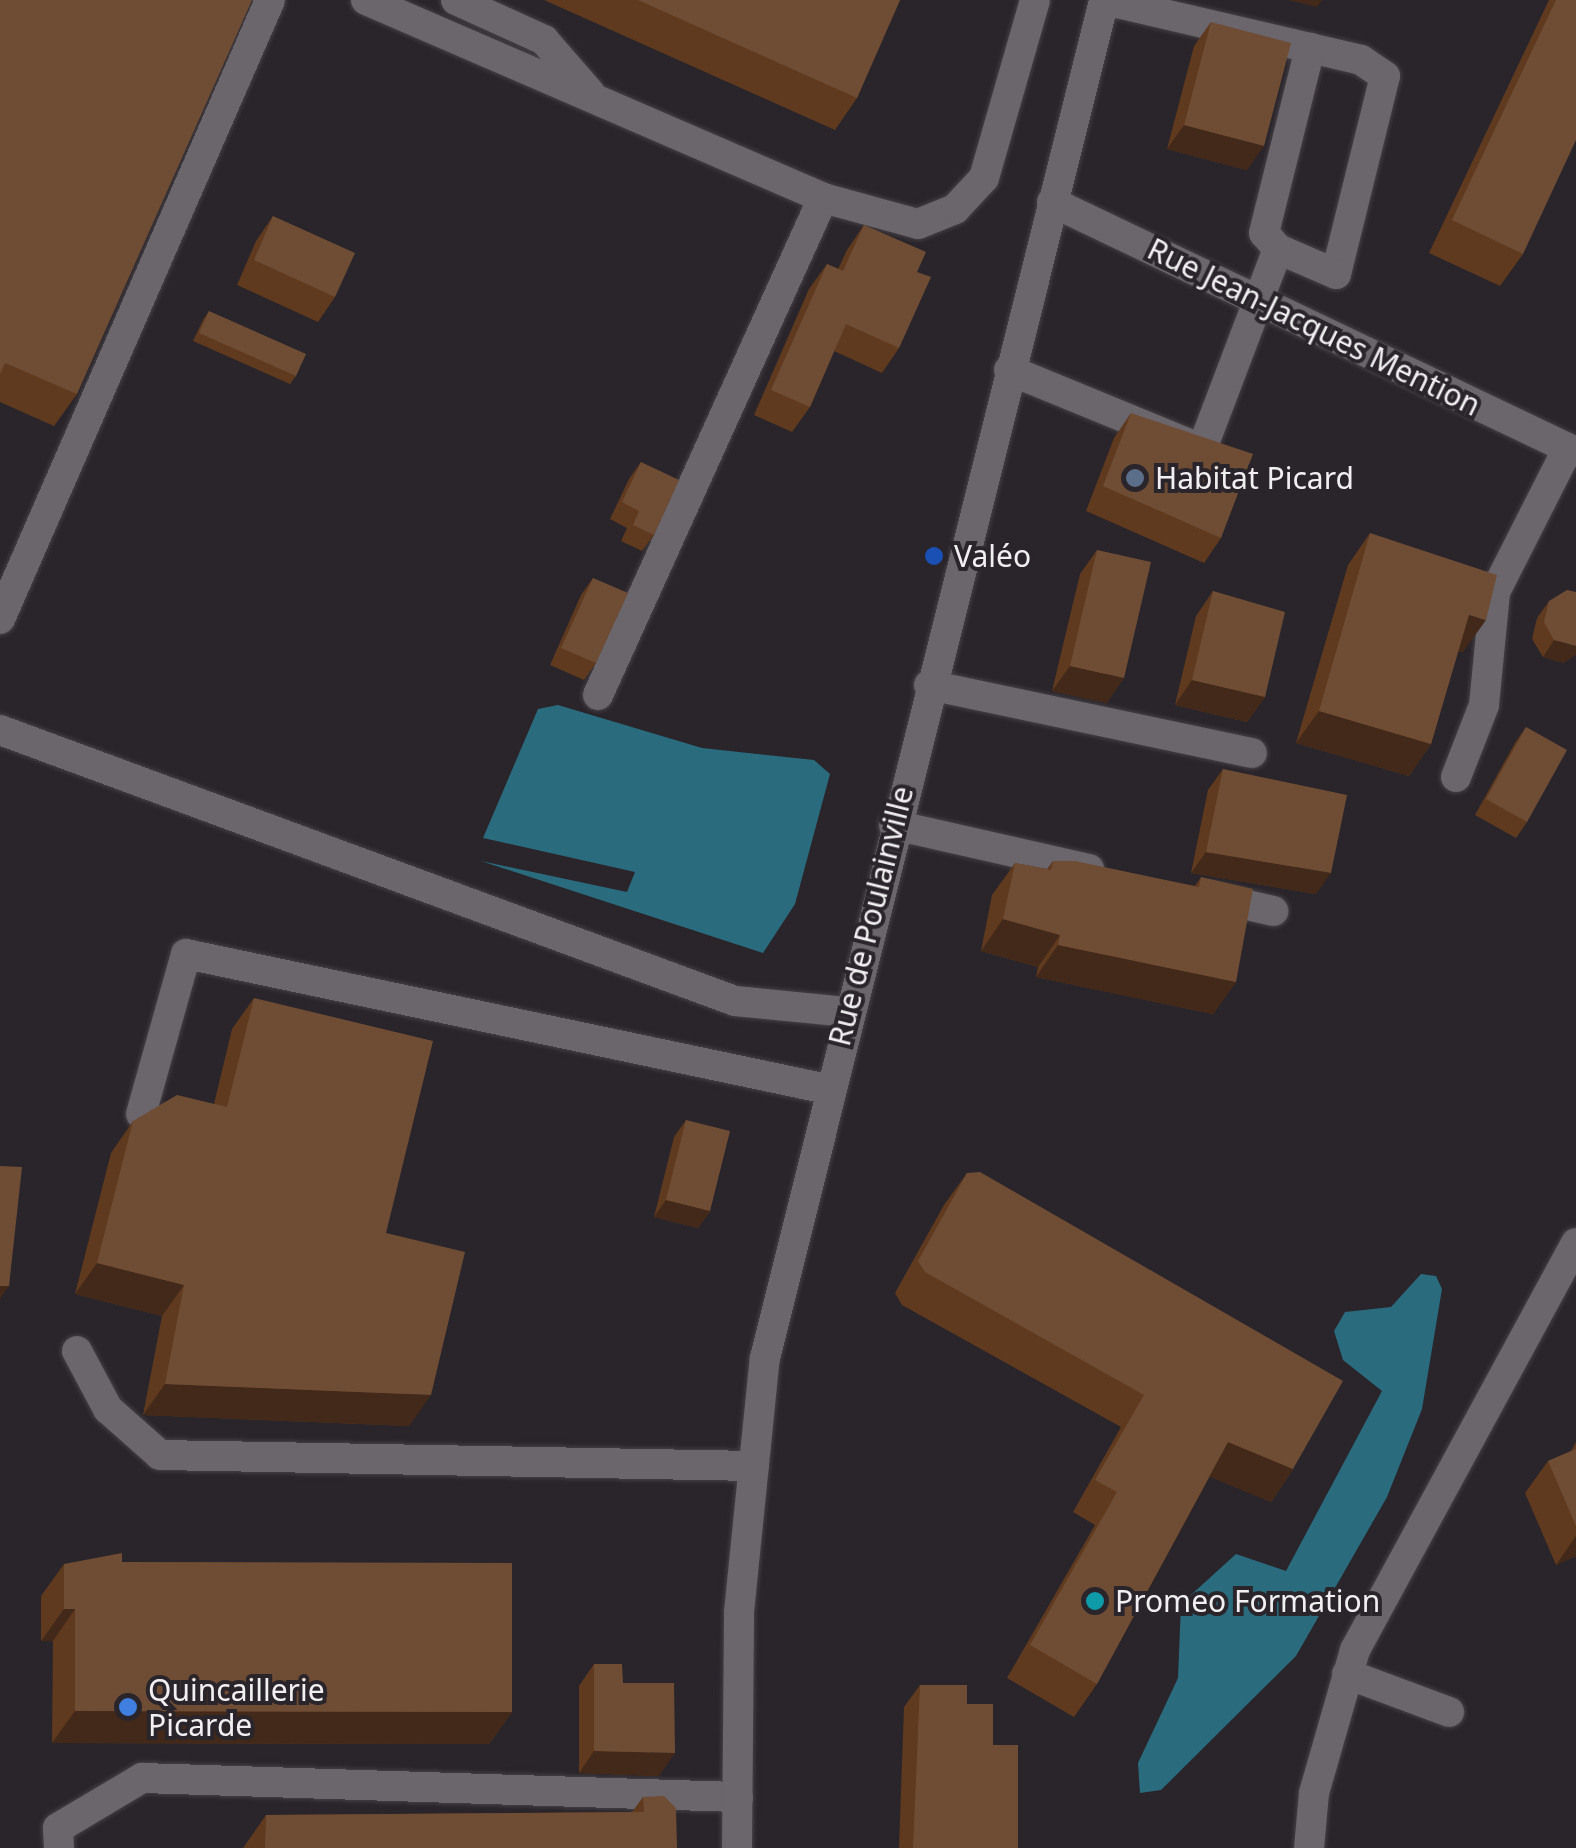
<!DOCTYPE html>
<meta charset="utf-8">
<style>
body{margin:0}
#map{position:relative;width:1576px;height:1848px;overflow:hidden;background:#2a252b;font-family:"Noto Sans",sans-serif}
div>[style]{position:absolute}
.water>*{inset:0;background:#2a6b7e}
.roads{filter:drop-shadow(0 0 2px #444045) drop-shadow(0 0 2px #444045)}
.minor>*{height:30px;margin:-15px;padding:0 15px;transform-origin:15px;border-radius:15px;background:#6b656c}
.wall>*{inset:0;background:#5f3a1e}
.shaded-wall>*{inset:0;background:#43291a}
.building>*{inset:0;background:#6f4d35}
.dots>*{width:28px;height:28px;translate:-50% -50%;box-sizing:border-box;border:5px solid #2a252b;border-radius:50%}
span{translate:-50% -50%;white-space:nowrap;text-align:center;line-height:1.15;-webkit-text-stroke:8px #2a252b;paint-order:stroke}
.street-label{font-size:30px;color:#f2eff3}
.poi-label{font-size:30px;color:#f2eff3}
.left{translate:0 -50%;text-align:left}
</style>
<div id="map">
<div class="water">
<div style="clip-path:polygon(558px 705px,702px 748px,814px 760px,830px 774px,795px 904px,763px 953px,481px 861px,627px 892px,635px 872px,483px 838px,538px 709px)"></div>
<div style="clip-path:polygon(1421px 1274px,1436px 1276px,1442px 1289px,1422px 1409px,1387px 1497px,1296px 1656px,1161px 1790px,1140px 1793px,1138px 1763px,1178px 1678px,1181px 1604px,1236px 1554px,1286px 1571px,1382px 1391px,1343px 1360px,1334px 1331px,1345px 1312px,1391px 1307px)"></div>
</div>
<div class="roads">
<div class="minor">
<div style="left:366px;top:0;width:498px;rotate:23.4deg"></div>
<div style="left:456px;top:0;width:97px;rotate:24.4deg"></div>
<div style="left:544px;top:40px;width:70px;rotate:49deg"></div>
<div style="left:1104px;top:0;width:264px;rotate:13.1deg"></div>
<div style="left:1361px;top:60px;width:29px;rotate:34deg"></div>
<div style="left:1385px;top:76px;width:204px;rotate:103.9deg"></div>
<div style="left:1336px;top:274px;width:63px;rotate:-156.7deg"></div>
<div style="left:1278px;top:249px;width:21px;rotate:-131deg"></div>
<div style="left:1264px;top:233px;width:191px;rotate:-76deg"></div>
<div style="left:1052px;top:202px;width:581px;rotate:25.51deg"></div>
<div style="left:1009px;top:370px;width:209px;rotate:22.3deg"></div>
<div style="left:1202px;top:449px;width:214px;rotate:-69.2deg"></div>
<div style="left:0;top:619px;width:675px;rotate:-66.43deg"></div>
<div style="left:929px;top:685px;width:330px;rotate:11.9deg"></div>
<div style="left:598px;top:695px;width:546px;rotate:-65.64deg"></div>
<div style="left:823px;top:198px;width:98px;rotate:15.3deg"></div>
<div style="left:918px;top:224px;width:40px;rotate:-22deg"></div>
<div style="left:955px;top:209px;width:42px;rotate:-46.9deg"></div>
<div style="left:984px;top:178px;width:185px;rotate:-74deg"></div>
<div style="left:0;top:730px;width:783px;rotate:20.24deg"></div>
<div style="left:735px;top:1001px;width:114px;rotate:5.6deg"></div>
<div style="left:1456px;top:777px;width:77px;rotate:-68.7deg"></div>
<div style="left:1484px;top:705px;width:114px;rotate:-84.4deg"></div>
<div style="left:1495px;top:592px;width:161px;rotate:-63.1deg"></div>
<div style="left:894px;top:825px;width:200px;rotate:12.7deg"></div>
<div style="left:1212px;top:897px;width:63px;rotate:12.9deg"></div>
<div style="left:141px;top:1114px;width:166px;rotate:-74.3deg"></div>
<div style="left:186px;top:954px;width:655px;rotate:11.89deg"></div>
<div style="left:77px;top:1351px;width:66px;rotate:61.9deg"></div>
<div style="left:108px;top:1409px;width:69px;rotate:41.5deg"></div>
<div style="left:160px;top:1455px;width:594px;rotate:1.06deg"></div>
<div style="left:1347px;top:1674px;width:109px;rotate:20.4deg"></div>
<div style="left:59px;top:1848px;width:20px;rotate:-93deg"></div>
<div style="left:58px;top:1828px;width:98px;rotate:-30.8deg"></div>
<div style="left:142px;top:1778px;width:596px;rotate:1.83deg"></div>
<div style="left:737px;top:1848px;width:236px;rotate:-89.5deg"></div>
<div style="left:739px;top:1612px;width:255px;rotate:-84.2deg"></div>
<div style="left:765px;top:1358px;width:1400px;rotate:-75.98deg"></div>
<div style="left:1309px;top:1848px;width:55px;rotate:-84.8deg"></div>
<div style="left:1314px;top:1793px;width:149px;rotate:-74deg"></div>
<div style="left:1355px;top:1650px;width:463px;rotate:-61.5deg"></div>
</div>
</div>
<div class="wall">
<div style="clip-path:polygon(0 0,77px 394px,54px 426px,0 402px)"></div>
<div style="clip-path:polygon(544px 0,900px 0,857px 98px,835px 130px)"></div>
<div style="clip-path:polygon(1549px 0,1576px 0,1523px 254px,1500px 286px,1429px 253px)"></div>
<div style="clip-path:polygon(1211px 22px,1247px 170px,1167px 149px,1194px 46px)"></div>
<div style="clip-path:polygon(273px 216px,335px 297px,318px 322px,237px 285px,256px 241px)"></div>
<div style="clip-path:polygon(864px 225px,917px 272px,899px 348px,882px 373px,834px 351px,810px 407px,792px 432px,754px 415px,809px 289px,827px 264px,838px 269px,847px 250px)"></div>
<div style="clip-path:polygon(209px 311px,296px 376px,290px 384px,193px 341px,203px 320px)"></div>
<div style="clip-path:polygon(1131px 413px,1221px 538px,1204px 563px,1086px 511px,1114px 438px)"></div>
<div style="clip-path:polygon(641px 462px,654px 535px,642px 551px,621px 541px,627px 528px,610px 519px,629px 479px)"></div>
<div style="clip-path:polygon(1370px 533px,1463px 652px,1458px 651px,1431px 744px,1409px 776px,1296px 743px,1348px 565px)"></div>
<div style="clip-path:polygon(1097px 550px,1107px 703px,1052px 691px,1080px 574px)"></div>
<div style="clip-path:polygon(593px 578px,596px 663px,584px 680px,550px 665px,581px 595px)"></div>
<div style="clip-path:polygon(1213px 591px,1265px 697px,1247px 722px,1175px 705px,1196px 616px)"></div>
<div style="clip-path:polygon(1549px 601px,1564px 663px,1543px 657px,1532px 639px,1537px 618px)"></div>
<div style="clip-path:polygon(1526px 727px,1527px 822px,1516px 838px,1475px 815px,1515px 743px)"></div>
<div style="clip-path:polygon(1223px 769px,1316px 894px,1191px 873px,1208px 790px)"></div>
<div style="clip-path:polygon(1053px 861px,1195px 886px,1201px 877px,1236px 982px,1213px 1014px,1036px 977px,1038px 967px,981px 951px,992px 895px,1015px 863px,1047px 869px)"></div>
<div style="clip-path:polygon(254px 998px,386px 1233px,409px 1426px,143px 1415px,162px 1316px,75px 1294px,111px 1153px,133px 1121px,214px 1104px,232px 1029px)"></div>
<div style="clip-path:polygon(686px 1120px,710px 1211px,698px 1228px,654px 1217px,674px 1137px)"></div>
<div style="clip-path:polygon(967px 1173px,1293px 1469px,1271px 1502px,1210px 1476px,1097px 1684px,1074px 1717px,1007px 1678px,1095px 1525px,1073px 1512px,1121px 1427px,902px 1305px,895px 1293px,944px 1205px)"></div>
<div style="clip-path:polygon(1576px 1442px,1576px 1556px,1556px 1565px,1525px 1493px,1548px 1461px,1571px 1451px)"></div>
<div style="clip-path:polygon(122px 1562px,512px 1712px,489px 1744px,52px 1743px,53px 1641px,41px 1641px,41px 1596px,64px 1564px)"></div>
<div style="clip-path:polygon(594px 1664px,623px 1683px,659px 1776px,579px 1773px,579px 1686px)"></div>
<div style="clip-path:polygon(920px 1685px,967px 1704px,993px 1745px,1018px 1848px,899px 1848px,904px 1707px)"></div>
<div style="clip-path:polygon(643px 1797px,677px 1848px,243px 1848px,266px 1815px,632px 1812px)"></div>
</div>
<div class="shaded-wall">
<div style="clip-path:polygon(1288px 0,1322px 0,1317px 7px)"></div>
<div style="clip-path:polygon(1184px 125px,1264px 146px,1247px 170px,1167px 149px)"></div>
<div style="clip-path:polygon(1469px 615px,1486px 620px,1463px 652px,1446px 647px)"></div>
<div style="clip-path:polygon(1554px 640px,1576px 646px,1576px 655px,1564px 663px,1543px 657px)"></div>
<div style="clip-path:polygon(1070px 666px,1124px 678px,1107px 703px,1052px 691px)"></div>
<div style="clip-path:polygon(1192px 680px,1265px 697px,1247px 722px,1175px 705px)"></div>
<div style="clip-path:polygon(1319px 711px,1431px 744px,1409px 776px,1296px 743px)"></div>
<div style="clip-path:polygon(1206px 852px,1331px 873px,1316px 894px,1191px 873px)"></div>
<div style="clip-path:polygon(1003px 919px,1060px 935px,1038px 967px,981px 951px)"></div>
<div style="clip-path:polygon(1058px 945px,1236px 982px,1213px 1014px,1036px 977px)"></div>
<div style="clip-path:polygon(666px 1200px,710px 1211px,698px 1228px,654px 1217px)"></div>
<div style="clip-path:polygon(97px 1263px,184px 1285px,162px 1316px,75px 1294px)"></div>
<div style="clip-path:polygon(0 1286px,9px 1286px,0 1299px)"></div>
<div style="clip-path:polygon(165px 1384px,431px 1395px,409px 1426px,143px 1415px)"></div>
<div style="clip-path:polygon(1228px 1442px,1293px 1469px,1271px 1502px,1205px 1475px)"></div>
<div style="clip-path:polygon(1576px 1536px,1576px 1556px,1556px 1565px)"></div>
<div style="clip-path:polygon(64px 1609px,75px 1609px,53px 1641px,41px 1641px)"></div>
<div style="clip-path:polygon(75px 1711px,512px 1712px,489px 1744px,52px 1743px)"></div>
<div style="clip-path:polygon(594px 1751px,675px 1753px,659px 1776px,579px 1773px)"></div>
</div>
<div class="building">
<div style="clip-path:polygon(0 0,252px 0,77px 394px,5px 363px,0 374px)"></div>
<div style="clip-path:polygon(638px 0,900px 0,857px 98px)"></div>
<div style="clip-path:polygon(1556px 0,1576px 0,1576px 140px,1523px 254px,1452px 220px)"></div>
<div style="clip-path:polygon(1211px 22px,1291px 43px,1264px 146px,1184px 125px)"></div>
<div style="clip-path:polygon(273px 216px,355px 253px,335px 297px,254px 260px)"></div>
<div style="clip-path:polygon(864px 225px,926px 252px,917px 272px,931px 277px,899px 348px,846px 324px,810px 407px,771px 390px,827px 264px,843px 271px)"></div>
<div style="clip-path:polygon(209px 311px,306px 354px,296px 376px,199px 333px)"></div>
<div style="clip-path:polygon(1131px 413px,1253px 454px,1221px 538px,1103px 486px)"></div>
<div style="clip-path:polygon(641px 462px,679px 480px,654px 535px,633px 525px,639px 511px,622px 502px)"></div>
<div style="clip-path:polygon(1370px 533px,1497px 575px,1486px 620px,1469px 615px,1431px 744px,1319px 711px)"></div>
<div style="clip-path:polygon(1097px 550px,1151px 562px,1124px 678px,1070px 666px)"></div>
<div style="clip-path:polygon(593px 578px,628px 593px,596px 663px,561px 648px)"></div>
<div style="clip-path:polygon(1567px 590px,1576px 592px,1576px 646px,1554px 640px,1544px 622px,1549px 601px)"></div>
<div style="clip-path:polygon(1213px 591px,1285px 612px,1265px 697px,1192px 680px)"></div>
<div style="clip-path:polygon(1526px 727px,1567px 750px,1527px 822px,1486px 799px)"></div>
<div style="clip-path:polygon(1223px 769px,1347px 795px,1331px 873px,1206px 852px)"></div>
<div style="clip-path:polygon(1053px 861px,1075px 861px,1199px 887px,1201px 877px,1253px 889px,1236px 982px,1058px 945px,1060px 935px,1003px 919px,1015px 863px,1051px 870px)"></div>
<div style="clip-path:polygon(254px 998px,433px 1041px,386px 1233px,465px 1252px,431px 1395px,165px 1384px,184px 1285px,97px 1263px,133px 1121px,177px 1095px,227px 1107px)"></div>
<div style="clip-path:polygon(686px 1120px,730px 1131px,710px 1211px,666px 1200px)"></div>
<div style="clip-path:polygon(0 1166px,22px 1167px,9px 1286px,0 1286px)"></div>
<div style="clip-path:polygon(980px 1172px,1343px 1381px,1293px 1469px,1228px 1442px,1097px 1684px,1030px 1645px,1117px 1492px,1095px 1480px,1144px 1395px,925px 1272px,918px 1261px,967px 1173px)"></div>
<div style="clip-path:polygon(1576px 1449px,1576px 1526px,1548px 1461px)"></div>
<div style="clip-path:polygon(122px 1553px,122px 1562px,512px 1563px,512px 1712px,75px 1711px,75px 1609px,64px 1609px,64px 1564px)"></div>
<div style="clip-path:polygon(594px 1664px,622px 1664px,623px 1683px,674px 1683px,675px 1753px,594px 1751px)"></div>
<div style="clip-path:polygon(920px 1685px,967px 1685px,967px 1704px,993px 1704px,993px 1745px,1018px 1745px,1018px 1848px,913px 1848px)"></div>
<div style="clip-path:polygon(664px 1796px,676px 1808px,677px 1848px,265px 1848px,266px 1815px,644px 1812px,643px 1797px)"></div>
</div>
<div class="dots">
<div style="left:1135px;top:478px;background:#5c6f8a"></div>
<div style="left:934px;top:556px;background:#1a4fb4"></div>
<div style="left:1095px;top:1601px;background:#0f9aa8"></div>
<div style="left:128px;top:1707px;background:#3f7fe0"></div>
</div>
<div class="street-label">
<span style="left:1314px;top:327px;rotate:26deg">Rue Jean-Jacques Mention</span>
<span style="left:871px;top:916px;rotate:-76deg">Rue de Poulainville</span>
</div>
<div class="poi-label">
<span class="left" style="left:1155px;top:478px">Habitat Picard</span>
<span class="left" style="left:954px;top:556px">Valéo</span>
<span class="left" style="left:1115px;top:1601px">Promeo Formation</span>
<span class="left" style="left:148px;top:1707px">Quincaillerie<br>Picarde</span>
</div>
</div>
